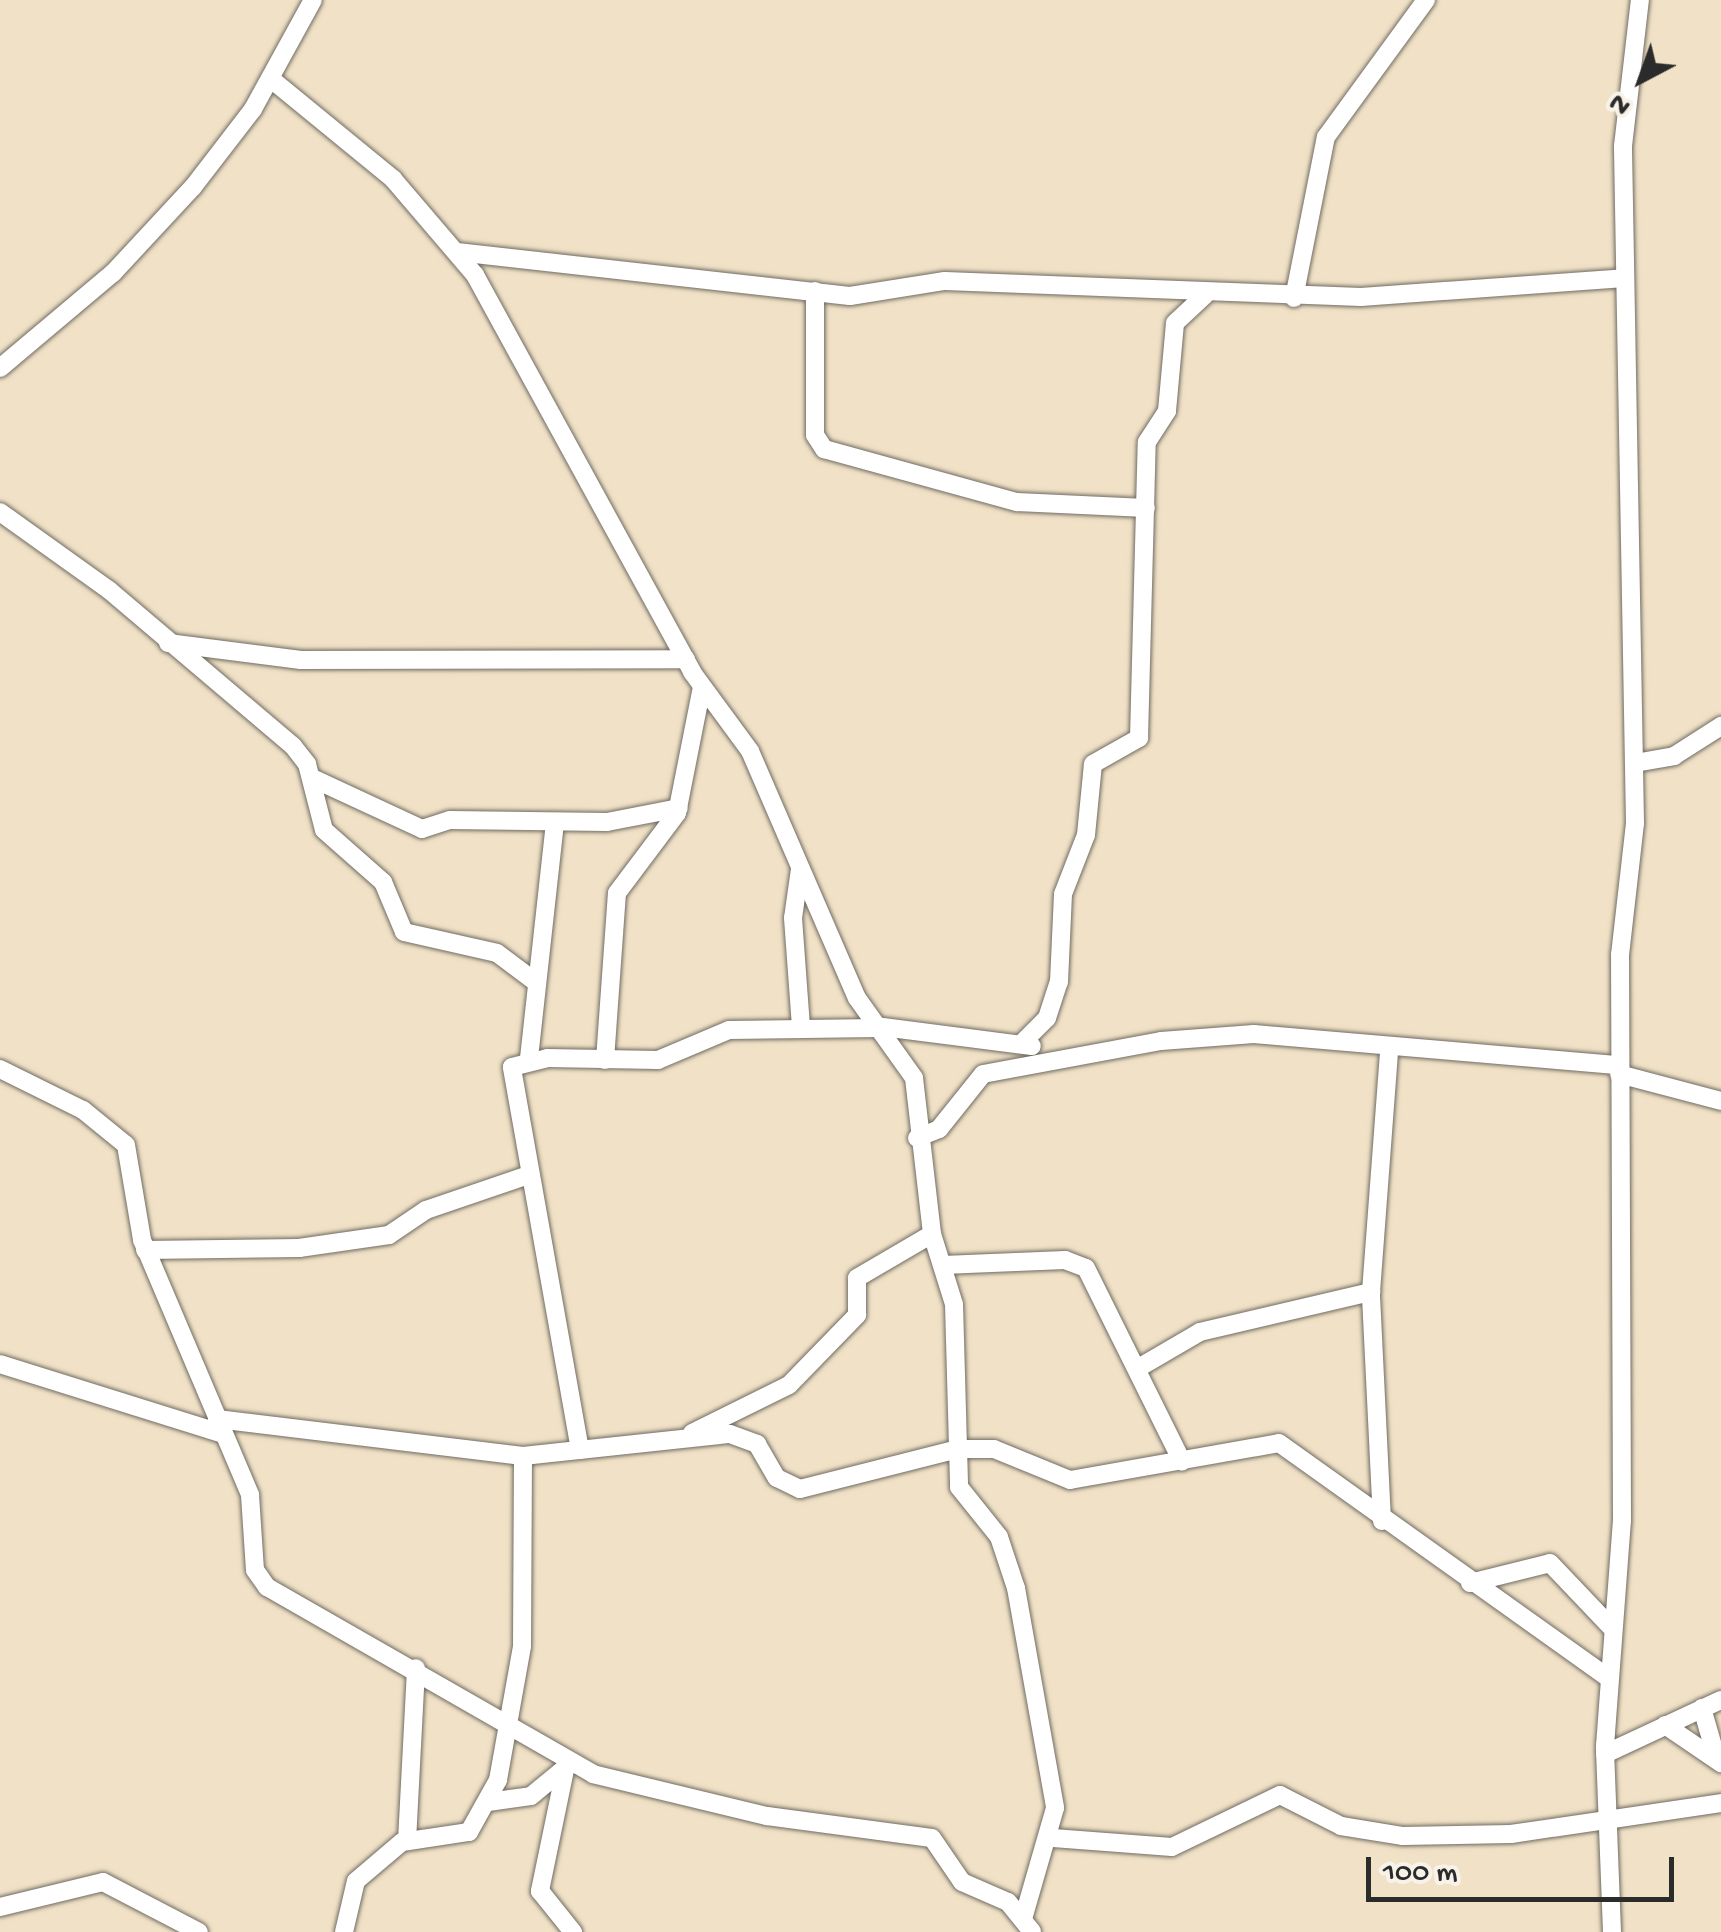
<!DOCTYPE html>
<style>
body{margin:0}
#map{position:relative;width:1721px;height:1932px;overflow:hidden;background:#f1e2c7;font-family:"Gochi Hand",sans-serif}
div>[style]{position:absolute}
.roads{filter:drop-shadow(0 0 2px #706b62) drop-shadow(0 0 2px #706b62)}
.street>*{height:18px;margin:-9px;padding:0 9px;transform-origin:9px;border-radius:9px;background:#fff}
span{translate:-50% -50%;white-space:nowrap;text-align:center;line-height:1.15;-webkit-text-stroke:8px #f7f3e8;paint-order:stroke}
.north{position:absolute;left:1591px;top:30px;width:100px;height:100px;-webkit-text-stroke:8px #f7f3e8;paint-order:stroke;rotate:221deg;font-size:28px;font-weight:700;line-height:40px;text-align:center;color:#2b2b2b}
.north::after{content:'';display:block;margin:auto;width:35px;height:45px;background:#2b2b2b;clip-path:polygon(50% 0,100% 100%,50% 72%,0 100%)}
.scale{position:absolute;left:1366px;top:1857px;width:308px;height:45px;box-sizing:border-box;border:5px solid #2b2b2b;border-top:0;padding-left:12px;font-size:30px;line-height:35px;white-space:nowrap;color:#2b2b2b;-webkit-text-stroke:8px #f7f3e8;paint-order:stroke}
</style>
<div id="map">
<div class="roads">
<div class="street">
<div style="left:271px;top:79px;width:158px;rotate:39.3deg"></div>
<div style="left:393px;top:179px;width:126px;rotate:49.5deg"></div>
<div style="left:475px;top:275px;width:452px;rotate:61.3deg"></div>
<div style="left:692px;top:672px;width:98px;rotate:53.7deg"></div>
<div style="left:750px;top:751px;width:269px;rotate:66.6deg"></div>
<div style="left:857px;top:998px;width:98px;rotate:54.5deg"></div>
<div style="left:914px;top:1078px;width:157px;rotate:83.4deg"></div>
<div style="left:932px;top:1234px;width:73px;rotate:72.6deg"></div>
<div style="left:954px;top:1304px;width:183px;rotate:88.4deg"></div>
<div style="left:959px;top:1487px;width:64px;rotate:51.3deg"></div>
<div style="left:999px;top:1537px;width:54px;rotate:71.6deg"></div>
<div style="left:1016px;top:1588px;width:223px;rotate:79.9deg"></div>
<div style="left:1055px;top:1808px;width:116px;rotate:106.1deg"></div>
<div style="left:457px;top:252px;width:395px;rotate:6.4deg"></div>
<div style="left:850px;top:296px;width:96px;rotate:-9deg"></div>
<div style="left:945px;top:281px;width:416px;rotate:2.2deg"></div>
<div style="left:1361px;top:297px;width:264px;rotate:-4.1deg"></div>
<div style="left:815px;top:291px;width:144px;rotate:90deg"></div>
<div style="left:815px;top:435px;width:17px;rotate:57deg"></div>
<div style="left:824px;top:449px;width:200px;rotate:15.4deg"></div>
<div style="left:1017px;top:502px;width:129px;rotate:2.7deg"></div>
<div style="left:1294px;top:298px;width:164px;rotate:-78.8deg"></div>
<div style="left:1326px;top:137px;width:170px;rotate:-53.9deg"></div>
<div style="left:0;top:368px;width:148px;rotate:-40.1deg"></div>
<div style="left:113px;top:273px;width:117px;rotate:-47.1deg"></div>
<div style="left:193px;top:187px;width:98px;rotate:-52.4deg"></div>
<div style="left:253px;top:109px;width:124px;rotate:-61.2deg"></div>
<div style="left:0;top:512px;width:134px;rotate:35.6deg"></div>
<div style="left:109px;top:590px;width:241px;rotate:40.3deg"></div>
<div style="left:293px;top:746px;width:23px;rotate:52deg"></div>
<div style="left:307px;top:764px;width:68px;rotate:75.6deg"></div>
<div style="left:324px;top:830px;width:79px;rotate:41.4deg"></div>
<div style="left:383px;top:882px;width:54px;rotate:67.2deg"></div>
<div style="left:404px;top:932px;width:95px;rotate:12.7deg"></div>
<div style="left:497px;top:953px;width:50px;rotate:36.9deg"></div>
<div style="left:168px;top:643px;width:134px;rotate:7.3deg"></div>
<div style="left:301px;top:660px;width:385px;rotate:-0.1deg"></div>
<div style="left:1635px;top:763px;width:40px;rotate:-10deg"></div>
<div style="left:1674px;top:756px;width:56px;rotate:-32.6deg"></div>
<div style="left:312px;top:778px;width:121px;rotate:24.9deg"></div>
<div style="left:422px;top:829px;width:29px;rotate:-18deg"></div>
<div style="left:450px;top:820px;width:157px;rotate:0.7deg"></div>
<div style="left:607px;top:822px;width:73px;rotate:-11deg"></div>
<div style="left:800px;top:869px;width:49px;rotate:98.1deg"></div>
<div style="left:793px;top:918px;width:109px;rotate:85.8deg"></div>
<div style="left:875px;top:1026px;width:158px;rotate:7.3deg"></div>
<div style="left:1021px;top:1044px;width:37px;rotate:-45deg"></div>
<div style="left:1047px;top:1018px;width:38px;rotate:-72deg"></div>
<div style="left:1059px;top:982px;width:88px;rotate:-87.4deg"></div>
<div style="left:1063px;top:894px;width:63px;rotate:-68.7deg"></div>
<div style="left:1086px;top:835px;width:71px;rotate:-84.4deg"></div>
<div style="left:1093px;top:764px;width:53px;rotate:-29.5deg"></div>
<div style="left:1139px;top:738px;width:296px;rotate:-88.5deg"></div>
<div style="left:1147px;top:442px;width:37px;rotate:-57deg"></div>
<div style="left:1167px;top:411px;width:88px;rotate:-84.8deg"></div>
<div style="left:1175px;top:323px;width:41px;rotate:-43deg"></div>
<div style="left:529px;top:1058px;width:236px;rotate:-83.7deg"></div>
<div style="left:605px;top:1060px;width:167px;rotate:-85.9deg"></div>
<div style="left:617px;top:893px;width:100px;rotate:-53.1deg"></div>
<div style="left:677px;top:813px;width:128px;rotate:-78.8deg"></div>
<div style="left:0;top:1069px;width:93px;rotate:26.3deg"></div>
<div style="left:83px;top:1110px;width:55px;rotate:39.1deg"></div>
<div style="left:126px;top:1145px;width:96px;rotate:80.4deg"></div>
<div style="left:142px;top:1240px;width:277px;rotate:67deg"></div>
<div style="left:250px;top:1495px;width:75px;rotate:86.2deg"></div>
<div style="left:255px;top:1570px;width:21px;rotate:55deg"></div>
<div style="left:267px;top:1587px;width:376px;rotate:29.8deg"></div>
<div style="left:593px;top:1774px;width:179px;rotate:13.6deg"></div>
<div style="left:767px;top:1816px;width:166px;rotate:7.6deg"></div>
<div style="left:932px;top:1838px;width:53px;rotate:55.7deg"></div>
<div style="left:962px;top:1882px;width:50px;rotate:23.5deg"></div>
<div style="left:1008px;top:1902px;width:38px;rotate:51deg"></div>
<div style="left:1619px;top:1074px;width:106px;rotate:14.8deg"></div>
<div style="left:917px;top:1138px;width:24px;rotate:-22deg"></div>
<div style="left:939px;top:1129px;width:70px;rotate:-51.3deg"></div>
<div style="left:983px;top:1074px;width:181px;rotate:-10.5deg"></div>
<div style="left:1161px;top:1041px;width:93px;rotate:-4.3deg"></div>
<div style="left:1254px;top:1034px;width:366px;rotate:4.9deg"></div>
<div style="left:145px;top:1250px;width:154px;rotate:-0.7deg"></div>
<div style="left:299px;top:1248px;width:91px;rotate:-8.2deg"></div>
<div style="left:389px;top:1235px;width:45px;rotate:-34deg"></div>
<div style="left:426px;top:1210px;width:106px;rotate:-18.8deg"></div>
<div style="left:943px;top:1265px;width:122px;rotate:-2.3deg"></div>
<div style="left:1065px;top:1260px;width:22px;rotate:21deg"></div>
<div style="left:1086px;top:1268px;width:216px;rotate:63.6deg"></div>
<div style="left:0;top:1364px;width:234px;rotate:17.4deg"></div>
<div style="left:1140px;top:1367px;width:69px;rotate:-30.3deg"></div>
<div style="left:1200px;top:1332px;width:176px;rotate:-13.2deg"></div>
<div style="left:217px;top:1419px;width:308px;rotate:6.9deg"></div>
<div style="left:523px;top:1456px;width:208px;rotate:-6.1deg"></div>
<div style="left:730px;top:1434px;width:29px;rotate:20deg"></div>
<div style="left:757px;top:1444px;width:39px;rotate:60deg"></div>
<div style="left:777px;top:1478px;width:25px;rotate:26deg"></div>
<div style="left:800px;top:1489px;width:163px;rotate:-14.2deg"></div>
<div style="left:958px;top:1449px;width:36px"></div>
<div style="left:994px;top:1449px;width:82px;rotate:22.2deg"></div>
<div style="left:1070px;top:1480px;width:212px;rotate:-10deg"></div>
<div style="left:1279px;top:1443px;width:402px;rotate:35.5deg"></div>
<div style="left:692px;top:1433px;width:108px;rotate:-26.3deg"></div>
<div style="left:789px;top:1385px;width:98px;rotate:-45.8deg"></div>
<div style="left:857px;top:1315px;width:37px;rotate:-90deg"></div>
<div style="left:857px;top:1278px;width:87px;rotate:-30.4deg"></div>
<div style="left:580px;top:1450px;width:389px;rotate:-100.1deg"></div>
<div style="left:512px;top:1067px;width:36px;rotate:-14deg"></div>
<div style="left:547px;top:1058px;width:111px;rotate:1deg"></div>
<div style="left:658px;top:1060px;width:77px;rotate:-22.9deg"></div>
<div style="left:729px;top:1030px;width:150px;rotate:-0.8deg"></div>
<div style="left:1382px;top:1521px;width:229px;rotate:-92.8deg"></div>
<div style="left:1371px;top:1292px;width:242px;rotate:-85.7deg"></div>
<div style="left:1470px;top:1583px;width:82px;rotate:-14deg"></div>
<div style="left:1550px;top:1563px;width:90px;rotate:46.4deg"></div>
<div style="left:1702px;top:1708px;width:54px;rotate:73.9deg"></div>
<div style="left:1665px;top:1725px;width:68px;rotate:34.2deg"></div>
<div style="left:1605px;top:1754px;width:128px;rotate:-25deg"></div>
<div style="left:565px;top:1770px;width:124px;rotate:101.7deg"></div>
<div style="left:540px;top:1891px;width:53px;rotate:51.2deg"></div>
<div style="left:488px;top:1802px;width:43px;rotate:-7.9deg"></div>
<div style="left:531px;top:1796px;width:45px;rotate:-39.6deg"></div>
<div style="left:1053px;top:1838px;width:119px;rotate:4.3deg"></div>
<div style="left:1172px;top:1847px;width:120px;rotate:-25.7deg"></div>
<div style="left:1280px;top:1795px;width:68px;rotate:26.9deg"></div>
<div style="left:1341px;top:1826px;width:63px;rotate:9.2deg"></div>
<div style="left:1403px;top:1836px;width:108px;rotate:-1.1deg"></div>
<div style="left:1511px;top:1834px;width:212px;rotate:-8.4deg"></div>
<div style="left:407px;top:1841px;width:173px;rotate:-87deg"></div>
<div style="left:0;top:1907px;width:106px;rotate:-13.6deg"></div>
<div style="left:103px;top:1882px;width:108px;rotate:27.5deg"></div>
<div style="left:344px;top:1932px;width:52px;rotate:-76.8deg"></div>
<div style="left:356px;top:1881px;width:60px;rotate:-40.3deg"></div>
<div style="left:402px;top:1842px;width:68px;rotate:-8.5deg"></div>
<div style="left:469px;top:1832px;width:60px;rotate:-60.9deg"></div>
<div style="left:498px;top:1780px;width:136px;rotate:-79.8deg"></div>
<div style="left:522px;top:1646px;width:190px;rotate:-89.7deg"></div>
<div style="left:1612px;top:1932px;width:186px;rotate:-92.2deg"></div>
<div style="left:1605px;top:1746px;width:226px;rotate:-85.7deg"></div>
<div style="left:1622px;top:1521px;width:566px;rotate:-90.2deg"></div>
<div style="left:1620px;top:955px;width:133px;rotate:-83.5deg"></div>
<div style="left:1635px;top:823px;width:677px;rotate:-91.02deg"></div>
<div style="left:1623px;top:146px;width:147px;rotate:-83.4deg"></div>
</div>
</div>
<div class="north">N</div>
<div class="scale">100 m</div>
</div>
